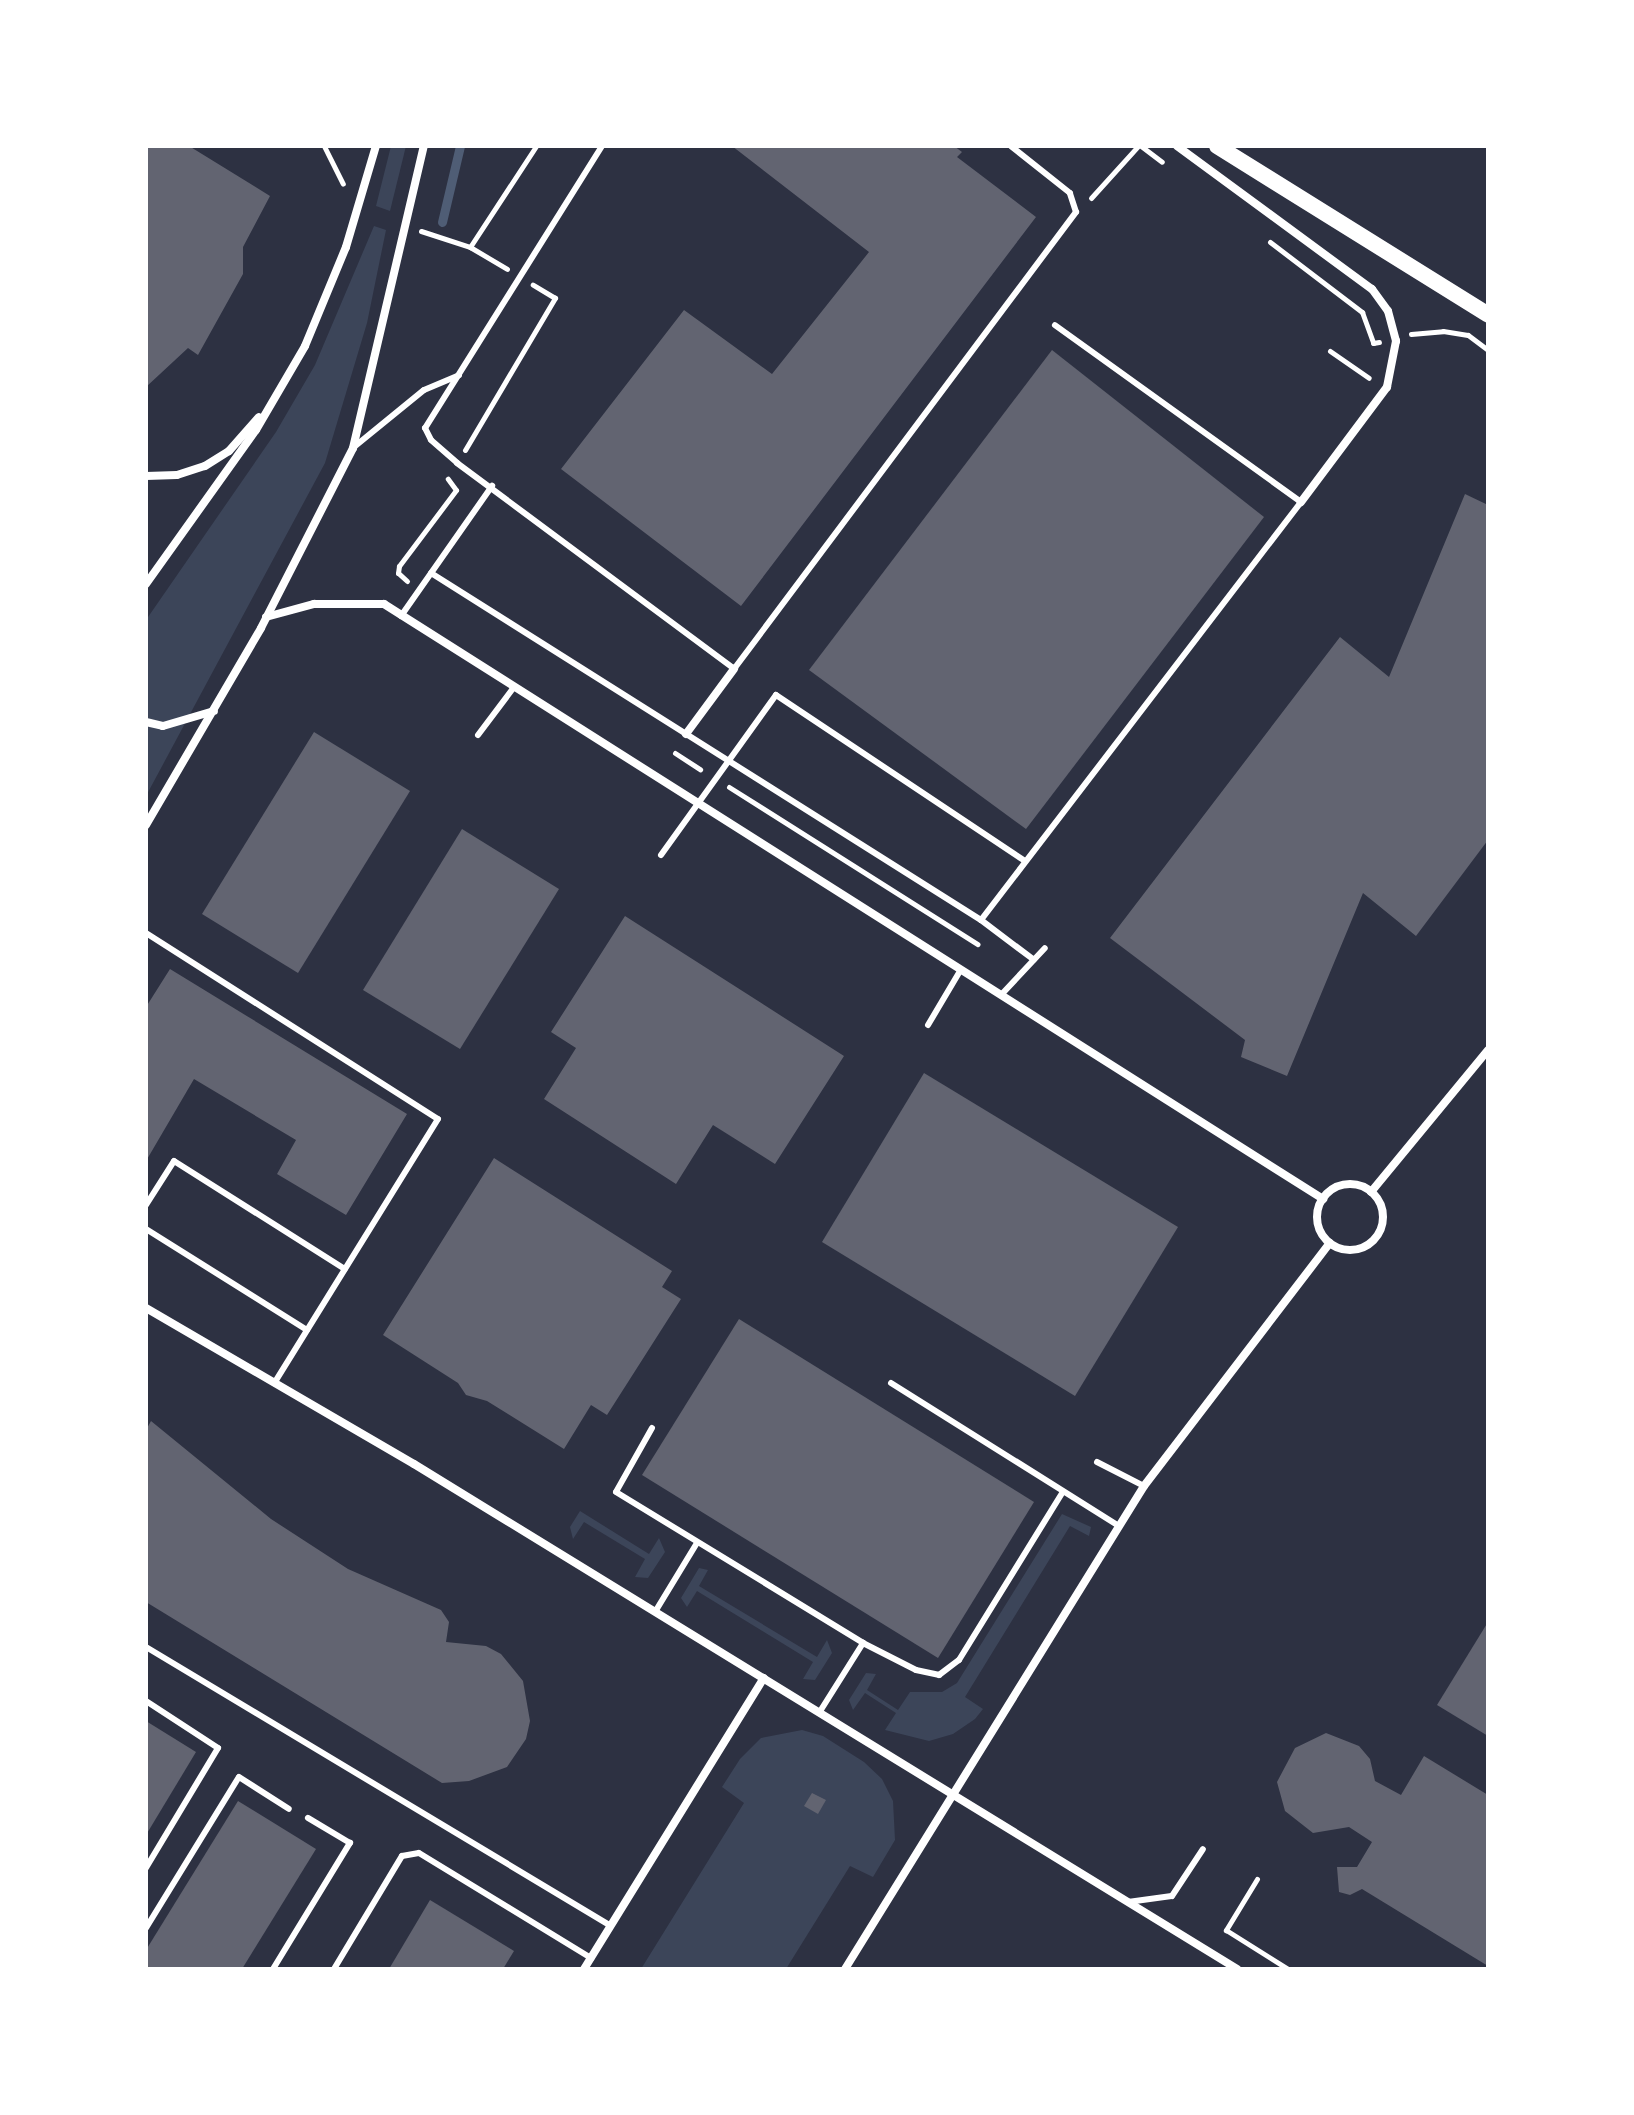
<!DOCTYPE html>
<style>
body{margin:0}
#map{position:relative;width:1634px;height:2115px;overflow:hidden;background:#2d3142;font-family:"Archivo Narrow",sans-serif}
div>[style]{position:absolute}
.green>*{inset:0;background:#3c4559}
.stream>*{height:9px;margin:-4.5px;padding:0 4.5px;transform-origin:4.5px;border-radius:4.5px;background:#4f5d75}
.building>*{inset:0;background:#626471}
.path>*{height:5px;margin:-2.5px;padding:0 2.5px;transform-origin:2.5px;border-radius:2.5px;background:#fff}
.service>*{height:6px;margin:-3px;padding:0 3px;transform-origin:3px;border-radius:3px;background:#fff}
.minor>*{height:8px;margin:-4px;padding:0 4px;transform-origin:4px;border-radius:4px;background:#fff}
.minor>.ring{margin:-4px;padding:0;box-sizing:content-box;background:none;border:8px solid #fff;border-radius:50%}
.secondary>*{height:16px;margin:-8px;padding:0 8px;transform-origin:8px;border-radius:8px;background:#fff}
span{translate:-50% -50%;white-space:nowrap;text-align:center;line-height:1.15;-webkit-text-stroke:8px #fff;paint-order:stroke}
.frame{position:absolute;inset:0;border:148px solid #fff;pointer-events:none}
</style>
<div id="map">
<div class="green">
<div style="clip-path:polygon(391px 146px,406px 146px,390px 211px,376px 206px)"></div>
<div style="clip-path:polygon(374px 226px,386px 230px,367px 323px,325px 463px,146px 796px,146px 620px,276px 432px,315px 365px)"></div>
<div style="clip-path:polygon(580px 1511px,649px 1554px,659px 1538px,665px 1552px,648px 1578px,635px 1577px,645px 1559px,584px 1522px,573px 1539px,570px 1527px)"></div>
<div style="clip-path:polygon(1062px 1514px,1091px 1527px,1089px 1536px,1070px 1526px,965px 1697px,983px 1709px,975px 1719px,953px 1734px,929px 1741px,885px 1730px,896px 1713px,865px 1693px,853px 1710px,849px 1700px,866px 1673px,876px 1674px,867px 1690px,898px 1710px,910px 1692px,942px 1692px,957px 1683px)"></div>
<div style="clip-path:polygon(699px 1568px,708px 1570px,699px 1586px,817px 1657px,827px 1640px,832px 1653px,815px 1680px,803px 1679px,813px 1662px,697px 1591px,687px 1607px,681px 1598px)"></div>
<div style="clip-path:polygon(802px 1730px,823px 1736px,864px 1762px,882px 1779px,893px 1801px,895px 1840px,873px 1877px,850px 1866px,786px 1969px,641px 1969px,744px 1803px,722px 1787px,740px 1759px,761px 1738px)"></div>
</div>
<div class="stream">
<div style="left:442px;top:222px;width:78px;rotate:-76.7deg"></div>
</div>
<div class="building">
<div style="clip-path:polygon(146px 146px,189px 146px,270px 196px,243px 247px,243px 274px,198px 355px,188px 348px,146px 387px)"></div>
<div style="clip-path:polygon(732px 146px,954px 146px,962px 152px,957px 157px,1036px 217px,741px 606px,561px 469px,684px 310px,772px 374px,869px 252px)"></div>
<div style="clip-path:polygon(1052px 350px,1264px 517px,1026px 829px,809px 670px)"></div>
<div style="clip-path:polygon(1465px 494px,1488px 505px,1488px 840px,1416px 936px,1363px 893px,1287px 1076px,1241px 1057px,1245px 1040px,1110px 938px,1340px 637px,1389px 677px)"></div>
<div style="clip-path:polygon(314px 732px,410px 791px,298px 973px,202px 914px)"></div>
<div style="clip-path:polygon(462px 829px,559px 889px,460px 1049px,363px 990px)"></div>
<div style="clip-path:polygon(625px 916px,844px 1056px,775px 1164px,713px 1125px,676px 1184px,544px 1099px,576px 1048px,551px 1032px)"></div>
<div style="clip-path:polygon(170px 969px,407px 1114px,346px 1215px,277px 1174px,296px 1140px,194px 1079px,146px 1161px,146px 1007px)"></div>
<div style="clip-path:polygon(924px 1073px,1178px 1227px,1075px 1396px,822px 1242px)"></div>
<div style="clip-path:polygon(494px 1158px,672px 1271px,662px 1287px,681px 1299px,607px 1415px,591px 1405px,564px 1449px,487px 1401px,466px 1395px,458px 1383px,383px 1335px)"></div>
<div style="clip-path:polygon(739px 1319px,1034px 1502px,938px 1658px,642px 1475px)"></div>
<div style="clip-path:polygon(151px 1421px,271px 1519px,348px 1569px,441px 1610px,449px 1622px,446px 1642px,486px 1646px,501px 1654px,523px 1681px,530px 1721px,526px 1739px,507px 1767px,469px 1781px,442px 1783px,146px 1602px,146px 1430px)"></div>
<div style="clip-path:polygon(1488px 1622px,1488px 1736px,1437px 1705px)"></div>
<div style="clip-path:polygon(146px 1721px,196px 1752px,146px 1835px)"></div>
<div style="clip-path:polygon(1326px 1733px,1359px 1746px,1370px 1759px,1375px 1781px,1401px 1795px,1424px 1756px,1488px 1795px,1488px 1966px,1362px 1889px,1350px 1895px,1339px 1892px,1337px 1867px,1357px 1867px,1372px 1842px,1349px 1827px,1313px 1833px,1285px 1811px,1277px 1782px,1295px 1748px)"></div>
<div style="clip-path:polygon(812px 1793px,826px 1800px,818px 1814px,804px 1806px)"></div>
<div style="clip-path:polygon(238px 1801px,316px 1849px,242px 1969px,146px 1969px,146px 1950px)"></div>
<div style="clip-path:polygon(430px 1900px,514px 1951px,503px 1969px,389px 1969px)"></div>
</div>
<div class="path">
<div style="left:324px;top:146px;width:42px;rotate:63.4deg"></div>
<div style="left:1141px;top:146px;width:26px;rotate:37deg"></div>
<div style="left:1091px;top:198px;width:70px;rotate:-47.9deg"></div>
<div style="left:421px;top:231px;width:52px;rotate:18.1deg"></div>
<div style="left:470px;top:247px;width:43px;rotate:30.7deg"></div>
<div style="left:1270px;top:242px;width:116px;rotate:37.3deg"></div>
<div style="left:1362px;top:312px;width:33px;rotate:70deg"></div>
<div style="left:1373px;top:343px;width:6px;rotate:-9deg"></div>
<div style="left:470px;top:247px;width:121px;rotate:-56.8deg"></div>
<div style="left:1411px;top:334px;width:32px;rotate:-5deg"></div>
<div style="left:1443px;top:331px;width:25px;rotate:9deg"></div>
<div style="left:1468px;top:335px;width:25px;rotate:37deg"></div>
<div style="left:1330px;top:351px;width:47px;rotate:34.7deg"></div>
<div style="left:465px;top:450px;width:177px;rotate:-59.4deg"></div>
<div style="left:555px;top:298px;width:26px;rotate:-149deg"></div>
<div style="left:407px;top:581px;width:12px;rotate:-138deg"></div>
<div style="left:398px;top:573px;width:7px;rotate:-82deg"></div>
<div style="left:399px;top:566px;width:95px;rotate:-53.1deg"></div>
<div style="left:456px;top:490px;width:14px;rotate:-126deg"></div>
<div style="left:675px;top:753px;width:30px;rotate:33deg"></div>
<div style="left:729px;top:787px;width:294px;rotate:32.3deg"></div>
<div style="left:1257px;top:1879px;width:60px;rotate:121.3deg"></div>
<div style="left:1226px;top:1930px;width:73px;rotate:32.2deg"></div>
</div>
<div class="service">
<div style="left:602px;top:146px;width:333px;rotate:122.1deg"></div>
<div style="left:425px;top:428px;width:13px;rotate:63deg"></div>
<div style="left:431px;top:440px;width:35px;rotate:41deg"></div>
<div style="left:457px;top:463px;width:345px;rotate:36.6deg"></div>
<div style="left:734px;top:669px;width:571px;rotate:-53.19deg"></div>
<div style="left:1076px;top:212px;width:20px;rotate:-108deg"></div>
<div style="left:1070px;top:193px;width:75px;rotate:-141.5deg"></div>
<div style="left:354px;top:447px;width:90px;rotate:-39.2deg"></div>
<div style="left:424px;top:390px;width:38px;rotate:-23deg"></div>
<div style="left:431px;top:573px;width:650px;rotate:32.25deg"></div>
<div style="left:981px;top:920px;width:66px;rotate:37deg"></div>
<div style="left:401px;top:616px;width:159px;rotate:-55deg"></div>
<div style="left:478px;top:735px;width:60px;rotate:-53.1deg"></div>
<div style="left:661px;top:855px;width:197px;rotate:-54.3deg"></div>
<div style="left:776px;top:695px;width:297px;rotate:33.7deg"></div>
<div style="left:981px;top:920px;width:526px;rotate:-52.56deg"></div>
<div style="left:1301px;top:502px;width:303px;rotate:-144.3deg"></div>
<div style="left:146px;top:933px;width:346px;rotate:32.5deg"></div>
<div style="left:438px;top:1119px;width:311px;rotate:121.8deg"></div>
<div style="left:1001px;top:995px;width:64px;rotate:-46.9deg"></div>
<div style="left:928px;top:1025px;width:63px;rotate:-59.3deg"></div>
<div style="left:146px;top:1205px;width:52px;rotate:-57.5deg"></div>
<div style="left:174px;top:1161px;width:202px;rotate:32.3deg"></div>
<div style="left:146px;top:1229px;width:190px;rotate:32.1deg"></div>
<div style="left:891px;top:1383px;width:269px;rotate:32.1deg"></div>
<div style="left:652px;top:1428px;width:73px;rotate:119.4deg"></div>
<div style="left:616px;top:1492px;width:289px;rotate:31.4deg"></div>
<div style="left:863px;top:1643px;width:59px;rotate:27deg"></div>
<div style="left:916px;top:1670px;width:24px;rotate:12deg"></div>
<div style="left:939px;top:1675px;width:25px;rotate:-37deg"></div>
<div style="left:959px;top:1660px;width:196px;rotate:-58.3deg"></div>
<div style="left:1097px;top:1462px;width:53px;rotate:27.1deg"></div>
<div style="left:655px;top:1612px;width:81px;rotate:-58.7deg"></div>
<div style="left:146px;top:1647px;width:542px;rotate:30.96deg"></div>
<div style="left:146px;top:1701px;width:86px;rotate:33.1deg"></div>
<div style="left:218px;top:1748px;width:140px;rotate:121deg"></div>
<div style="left:819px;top:1713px;width:83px;rotate:-57.8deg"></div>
<div style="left:1128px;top:1902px;width:44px;rotate:-7.8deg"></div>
<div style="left:1172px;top:1896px;width:56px;rotate:-56.6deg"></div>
<div style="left:146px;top:1928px;width:177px;rotate:-58.4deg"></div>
<div style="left:239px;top:1777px;width:59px;rotate:32.6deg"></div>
<div style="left:273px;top:1969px;width:148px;rotate:-58.6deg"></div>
<div style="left:350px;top:1843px;width:49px;rotate:-149.2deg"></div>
<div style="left:334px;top:1969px;width:132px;rotate:-59deg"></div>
<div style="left:402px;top:1856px;width:17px;rotate:-10deg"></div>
<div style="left:419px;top:1853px;width:202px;rotate:31.4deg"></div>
</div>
<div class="minor">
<div style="left:1177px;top:146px;width:242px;rotate:36.3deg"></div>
<div style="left:1372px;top:289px;width:27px;rotate:54deg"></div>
<div style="left:1388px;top:311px;width:31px;rotate:75deg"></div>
<div style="left:1396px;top:341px;width:47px;rotate:101.1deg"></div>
<div style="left:1387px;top:387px;width:144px;rotate:126.8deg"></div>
<div style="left:146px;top:476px;width:31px;rotate:-2deg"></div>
<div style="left:177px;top:475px;width:29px;rotate:-18deg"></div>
<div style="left:205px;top:466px;width:28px;rotate:-32deg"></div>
<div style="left:229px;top:451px;width:45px;rotate:-48.6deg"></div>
<div style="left:146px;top:584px;width:189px;rotate:-54.5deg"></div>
<div style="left:256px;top:430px;width:97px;rotate:-59.7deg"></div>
<div style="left:305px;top:346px;width:107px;rotate:-67.5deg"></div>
<div style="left:346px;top:247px;width:105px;rotate:-73.5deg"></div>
<div style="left:266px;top:617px;width:50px;rotate:-15.2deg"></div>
<div style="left:314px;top:604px;width:70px"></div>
<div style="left:384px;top:604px;width:1112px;rotate:32.36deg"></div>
<div style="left:146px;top:722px;width:17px;rotate:13deg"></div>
<div style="left:163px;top:726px;width:53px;rotate:-16.4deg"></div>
<div style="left:686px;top:734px;width:81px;rotate:-53.6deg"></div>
<div style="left:146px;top:825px;width:228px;rotate:-59.7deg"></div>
<div style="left:261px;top:628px;width:202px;rotate:-62.9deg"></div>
<div style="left:353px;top:448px;width:310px;rotate:-76.8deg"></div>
<div class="ring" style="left:1317px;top:1184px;width:58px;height:58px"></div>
<div style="left:1371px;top:1192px;width:184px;rotate:-50.5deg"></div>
<div style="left:146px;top:1308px;width:310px;rotate:30.2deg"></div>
<div style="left:414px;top:1464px;width:966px;rotate:31.53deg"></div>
<div style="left:584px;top:1969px;width:342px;rotate:-58.3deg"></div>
<div style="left:845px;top:1969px;width:568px;rotate:-58.24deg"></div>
<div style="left:1144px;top:1486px;width:306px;rotate:-52.6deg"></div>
</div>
<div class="secondary">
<div style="left:1217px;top:146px;width:319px;rotate:31.9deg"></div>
</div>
<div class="frame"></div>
</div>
